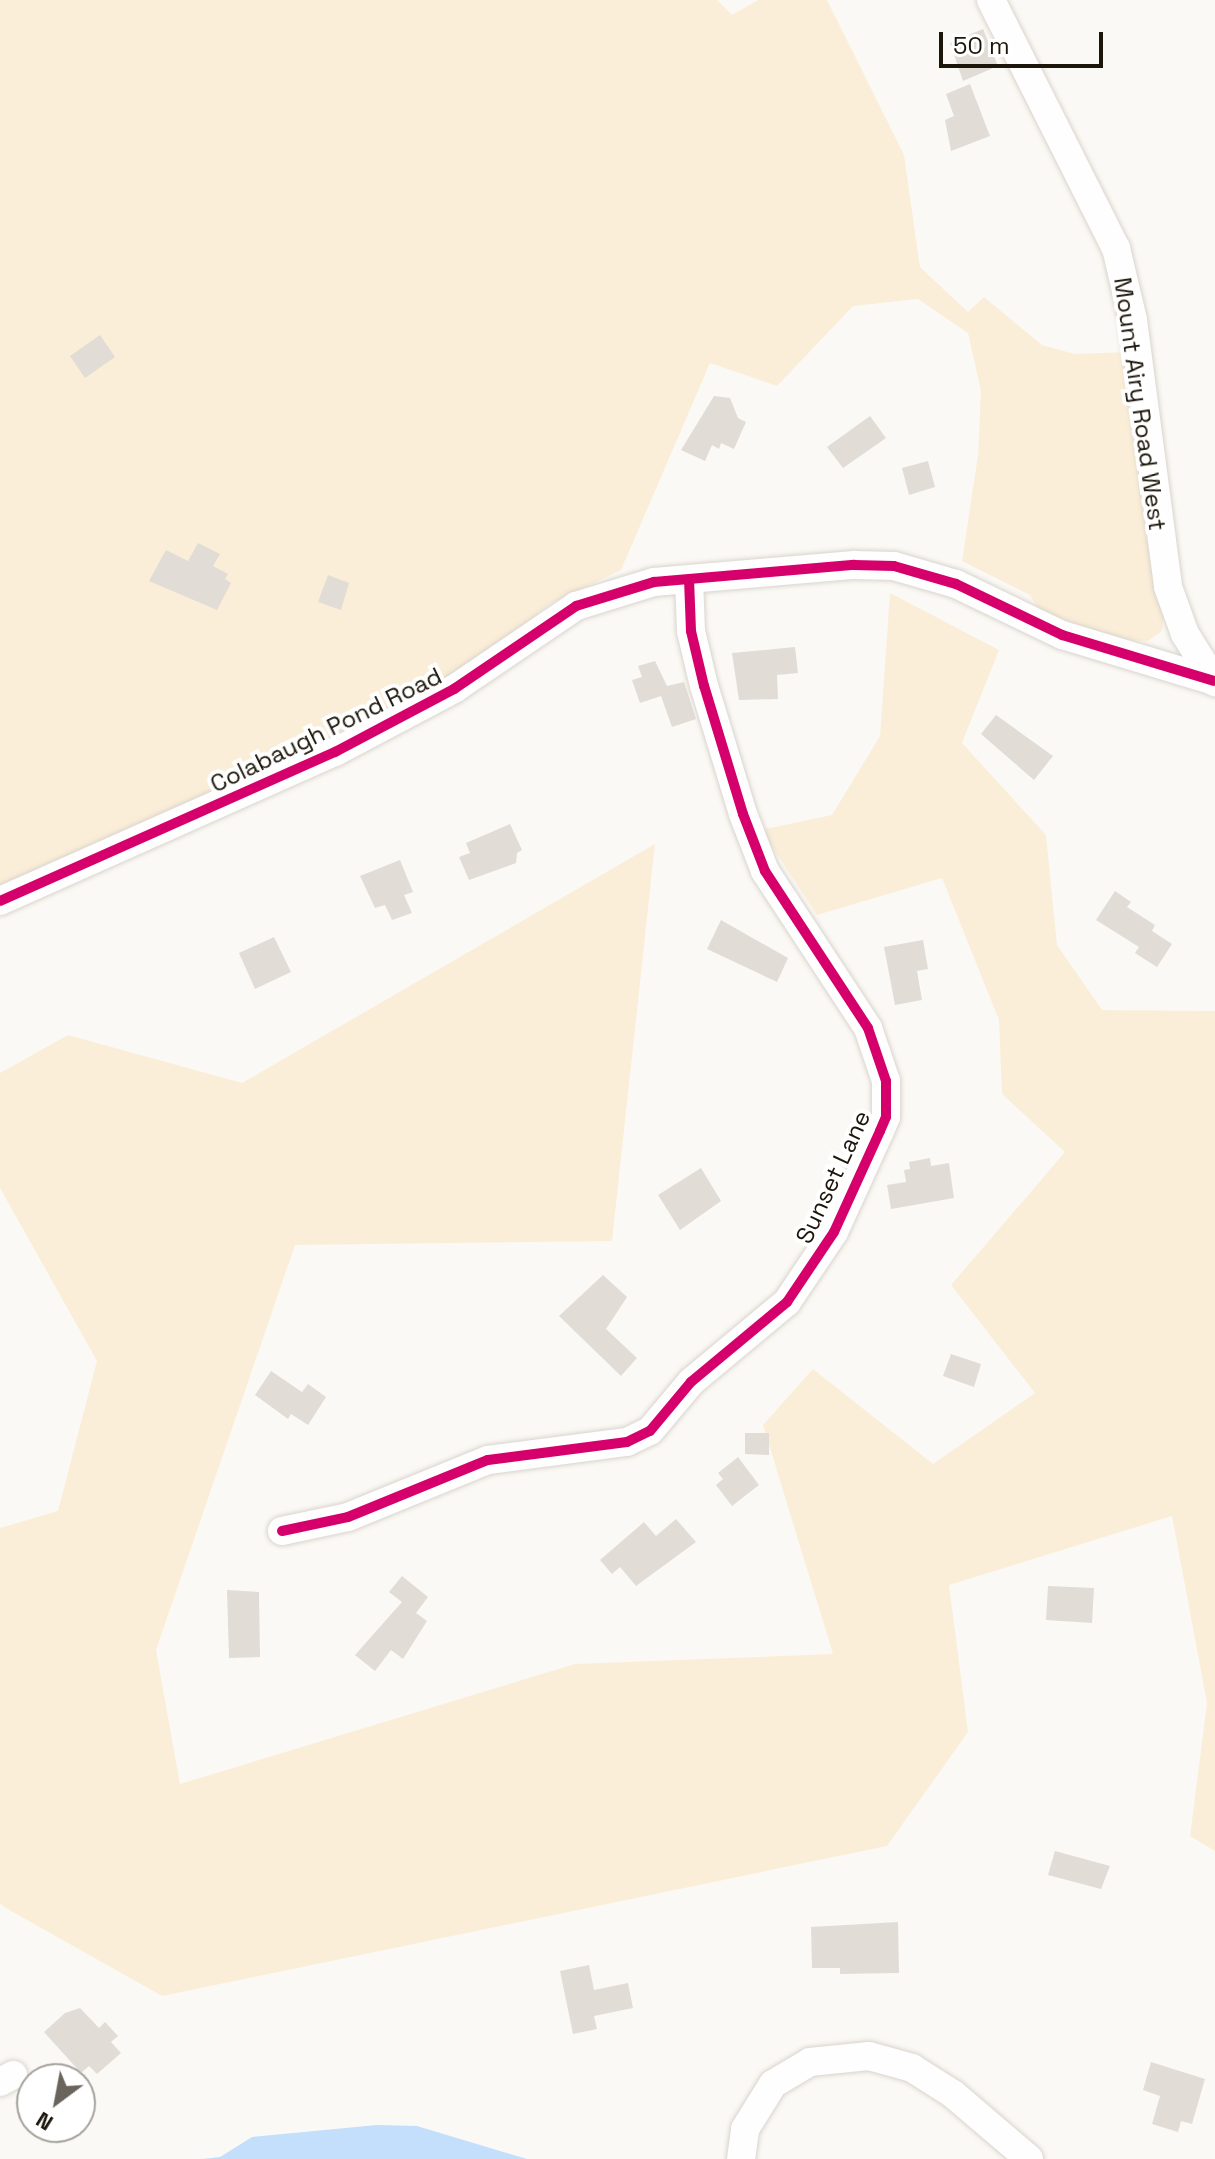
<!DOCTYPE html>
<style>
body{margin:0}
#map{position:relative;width:1215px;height:2159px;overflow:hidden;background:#fbf9f5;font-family:"Space Grotesk",sans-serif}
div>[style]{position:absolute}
.green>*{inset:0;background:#fbeed8}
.water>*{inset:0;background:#c4dffb}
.building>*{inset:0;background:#e1dcd5}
.roads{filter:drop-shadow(0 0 2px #d9d4cd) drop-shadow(0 0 2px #d9d4cd)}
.minor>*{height:28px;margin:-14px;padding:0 14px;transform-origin:14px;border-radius:14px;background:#fefefe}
.cycleway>*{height:10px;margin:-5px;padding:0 5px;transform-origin:5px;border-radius:5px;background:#d6006c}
span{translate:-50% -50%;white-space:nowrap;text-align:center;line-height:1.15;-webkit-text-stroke:8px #fff;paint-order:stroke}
.street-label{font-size:24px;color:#1c160a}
.north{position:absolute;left:16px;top:2063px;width:80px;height:80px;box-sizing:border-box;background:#fff;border:2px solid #a4a29d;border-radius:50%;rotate:212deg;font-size:22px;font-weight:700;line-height:32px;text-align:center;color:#1c160a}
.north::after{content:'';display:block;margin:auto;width:28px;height:36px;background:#6a655c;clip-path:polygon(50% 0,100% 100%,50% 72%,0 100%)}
.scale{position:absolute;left:939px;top:32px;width:164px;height:36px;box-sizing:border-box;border:4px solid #1c160a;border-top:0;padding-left:10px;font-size:24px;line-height:28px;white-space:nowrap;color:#1c160a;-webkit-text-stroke:6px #fff;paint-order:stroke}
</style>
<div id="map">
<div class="green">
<div style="clip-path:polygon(0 0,717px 0,732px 15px,758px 0,827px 0,904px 155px,920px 267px,968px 312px,984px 297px,1042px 345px,1075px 354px,1125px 352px,1146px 538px,1164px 611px,1162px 631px,1148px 641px,1120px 640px,1039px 610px,1030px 595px,962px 561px,978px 455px,981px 391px,968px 333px,918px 299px,853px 306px,777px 386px,710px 363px,621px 570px,549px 604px,491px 651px,350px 732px,314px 743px,148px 827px,0 885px)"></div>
<div style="clip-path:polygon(890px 593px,999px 650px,962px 743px,1046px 835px,1057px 945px,1102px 1010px,1215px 1011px,1215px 1851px,1190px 1836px,1207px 1703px,1172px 1516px,949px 1585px,968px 1732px,887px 1846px,162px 1996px,11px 1911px,0 1904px,0 1528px,58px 1511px,97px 1361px,0 1188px,0 1073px,68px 1035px,242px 1083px,655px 844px,612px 1241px,295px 1245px,156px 1650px,180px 1784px,575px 1664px,833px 1654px,763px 1425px,813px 1369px,933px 1464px,1035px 1393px,951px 1285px,1065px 1152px,1002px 1094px,999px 1020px,942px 878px,817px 915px,761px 830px,832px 815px,880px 736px)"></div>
</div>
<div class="water">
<div style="clip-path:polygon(377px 2125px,417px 2126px,527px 2159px,202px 2159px,220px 2157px,252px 2137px)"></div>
</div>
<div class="building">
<div style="clip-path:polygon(983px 29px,998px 66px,963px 81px,950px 43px)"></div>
<div style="clip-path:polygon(970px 84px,990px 136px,951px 151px,945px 120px,954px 116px,946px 94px)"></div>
<div style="clip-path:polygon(100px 335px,115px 357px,85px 378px,70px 356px)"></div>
<div style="clip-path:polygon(714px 396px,730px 398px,738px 418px,746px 422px,734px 449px,721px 443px,719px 449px,712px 445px,705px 461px,681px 450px)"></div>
<div style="clip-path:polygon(870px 416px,886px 438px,843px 468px,827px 447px)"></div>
<div style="clip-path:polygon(928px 461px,935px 487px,909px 495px,902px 468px)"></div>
<div style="clip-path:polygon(198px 543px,220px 554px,213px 566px,228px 574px,225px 579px,231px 583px,217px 610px,149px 581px,166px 550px,188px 561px)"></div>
<div style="clip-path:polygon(328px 575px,349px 583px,341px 610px,318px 602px)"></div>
<div style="clip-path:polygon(795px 647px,798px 673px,777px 675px,778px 699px,739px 700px,732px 653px)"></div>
<div style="clip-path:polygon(655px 661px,667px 686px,684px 682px,696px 719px,672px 727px,661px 696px,640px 703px,632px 680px,642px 677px,638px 666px)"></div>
<div style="clip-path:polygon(996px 715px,1053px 756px,1034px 780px,981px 734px)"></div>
<div style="clip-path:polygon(510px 824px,522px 850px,517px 853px,516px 863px,469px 880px,459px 857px,470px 853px,466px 843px)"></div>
<div style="clip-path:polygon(400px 860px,413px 892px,404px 895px,412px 913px,392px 920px,385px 905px,375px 908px,360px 876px)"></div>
<div style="clip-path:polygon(1115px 891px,1131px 902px,1127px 907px,1155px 925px,1152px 931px,1172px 944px,1157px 967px,1135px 953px,1139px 947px,1096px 920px)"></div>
<div style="clip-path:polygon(721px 920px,788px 958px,777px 982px,707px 949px)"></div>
<div style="clip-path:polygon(274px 937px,291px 972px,255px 989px,239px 953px)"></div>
<div style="clip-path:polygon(923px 940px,928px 969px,917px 971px,922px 1000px,895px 1005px,884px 947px)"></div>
<div style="clip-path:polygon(930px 1158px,931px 1166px,949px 1163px,954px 1198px,891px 1209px,887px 1185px,906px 1182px,904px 1170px,910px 1169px,909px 1162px)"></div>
<div style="clip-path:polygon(701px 1168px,721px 1201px,680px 1230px,658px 1195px)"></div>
<div style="clip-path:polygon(603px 1275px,627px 1297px,606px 1329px,637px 1358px,621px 1376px,559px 1316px)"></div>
<div style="clip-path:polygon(951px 1354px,981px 1364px,974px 1387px,943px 1376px)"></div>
<div style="clip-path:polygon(271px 1371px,302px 1392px,308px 1384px,326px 1397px,308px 1425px,291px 1414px,288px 1419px,255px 1395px)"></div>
<div style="clip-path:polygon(745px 1433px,769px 1433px,769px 1455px,745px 1454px)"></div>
<div style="clip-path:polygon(738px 1457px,759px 1485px,732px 1506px,716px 1485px,723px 1479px,718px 1473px)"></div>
<div style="clip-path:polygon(676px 1519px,696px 1542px,636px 1586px,620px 1567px,612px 1574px,600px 1560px,644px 1522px,656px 1536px)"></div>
<div style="clip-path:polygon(402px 1576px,428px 1597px,416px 1613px,427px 1621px,403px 1659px,391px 1650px,375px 1671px,355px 1655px,402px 1602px,389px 1592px)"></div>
<div style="clip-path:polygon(1048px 1586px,1094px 1588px,1092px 1623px,1046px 1620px)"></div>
<div style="clip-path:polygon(227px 1590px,259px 1592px,260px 1657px,229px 1658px)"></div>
<div style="clip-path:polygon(1055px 1851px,1110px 1866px,1101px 1889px,1048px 1875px)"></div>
<div style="clip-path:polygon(898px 1922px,899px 1973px,840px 1974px,840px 1968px,812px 1968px,811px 1927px)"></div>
<div style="clip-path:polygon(589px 1965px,594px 1990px,628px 1983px,633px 2008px,594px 2016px,597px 2029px,573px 2034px,560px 1971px)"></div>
<div style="clip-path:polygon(80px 2008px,99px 2028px,105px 2022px,118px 2036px,111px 2042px,121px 2053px,97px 2074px,89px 2066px,81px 2073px,44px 2032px,65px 2013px)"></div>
<div style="clip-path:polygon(1151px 2062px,1205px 2079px,1192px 2124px,1181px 2121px,1178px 2132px,1152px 2124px,1160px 2096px,1143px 2090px)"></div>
</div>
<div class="roads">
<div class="minor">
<div style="left:991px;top:0;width:278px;rotate:63.3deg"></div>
<div style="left:1116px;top:248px;width:74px;rotate:76.7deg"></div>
<div style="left:1133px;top:320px;width:269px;rotate:82.5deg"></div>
<div style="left:1168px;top:587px;width:50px;rotate:70.1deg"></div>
<div style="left:1185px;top:634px;width:57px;rotate:58deg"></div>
<div style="left:0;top:901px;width:367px;rotate:-24deg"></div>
<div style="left:335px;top:752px;width:135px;rotate:-27.9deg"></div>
<div style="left:454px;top:689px;width:148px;rotate:-34.2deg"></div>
<div style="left:576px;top:606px;width:82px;rotate:-17.1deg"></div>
<div style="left:654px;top:582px;width:201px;rotate:-4.9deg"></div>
<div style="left:854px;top:565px;width:40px;rotate:1.4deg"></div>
<div style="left:894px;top:566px;width:65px;rotate:16.2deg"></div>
<div style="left:956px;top:584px;width:118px;rotate:25.7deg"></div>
<div style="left:1062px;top:635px;width:159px;rotate:16.8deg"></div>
<div style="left:282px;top:1531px;width:67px;rotate:-12deg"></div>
<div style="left:348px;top:1517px;width:151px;rotate:-22.2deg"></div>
<div style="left:488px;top:1460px;width:140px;rotate:-7.4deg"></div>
<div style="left:627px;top:1442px;width:25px;rotate:-26deg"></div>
<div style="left:650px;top:1431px;width:64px;rotate:-50.1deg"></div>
<div style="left:691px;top:1382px;width:125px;rotate:-39.8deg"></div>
<div style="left:787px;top:1302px;width:84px;rotate:-56.1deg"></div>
<div style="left:834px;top:1232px;width:111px;rotate:-65.5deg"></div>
<div style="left:880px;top:1131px;width:15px;rotate:-67deg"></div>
<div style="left:886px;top:1117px;width:36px;rotate:-90deg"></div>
<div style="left:886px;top:1081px;width:56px;rotate:-108.8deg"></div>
<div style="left:868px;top:1028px;width:188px;rotate:-123.3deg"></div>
<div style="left:765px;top:871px;width:61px;rotate:-111.1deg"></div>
<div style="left:743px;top:814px;width:134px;rotate:-106.9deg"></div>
<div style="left:704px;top:686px;width:57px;rotate:-103.3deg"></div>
<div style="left:691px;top:631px;width:51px;rotate:-92.2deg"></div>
<div style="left:0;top:2082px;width:15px;rotate:-28deg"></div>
<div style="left:741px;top:2159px;width:30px;rotate:-82deg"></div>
<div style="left:745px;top:2129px;width:53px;rotate:-58.1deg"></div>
<div style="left:773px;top:2084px;width:43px;rotate:-30.7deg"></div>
<div style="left:810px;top:2062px;width:59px;rotate:-5.8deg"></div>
<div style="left:869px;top:2056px;width:45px;rotate:15.6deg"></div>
<div style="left:912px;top:2068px;width:49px;rotate:32.4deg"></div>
<div style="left:953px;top:2094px;width:100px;rotate:40.5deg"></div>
</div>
</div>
<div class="cycleway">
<div style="left:0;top:901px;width:367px;rotate:-24deg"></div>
<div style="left:335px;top:752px;width:135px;rotate:-27.9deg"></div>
<div style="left:454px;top:689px;width:148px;rotate:-34.2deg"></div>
<div style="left:576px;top:606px;width:82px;rotate:-17.1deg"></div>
<div style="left:654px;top:582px;width:201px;rotate:-4.9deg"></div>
<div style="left:854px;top:565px;width:40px;rotate:1.4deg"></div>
<div style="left:894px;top:566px;width:65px;rotate:16.2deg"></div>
<div style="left:956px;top:584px;width:118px;rotate:25.7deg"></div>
<div style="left:1062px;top:635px;width:159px;rotate:16.8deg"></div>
<div style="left:282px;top:1531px;width:67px;rotate:-12deg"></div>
<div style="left:348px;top:1517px;width:151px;rotate:-22.2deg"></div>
<div style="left:488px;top:1460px;width:140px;rotate:-7.4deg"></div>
<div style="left:627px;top:1442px;width:25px;rotate:-26deg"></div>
<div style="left:650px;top:1431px;width:64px;rotate:-50.1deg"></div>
<div style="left:691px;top:1382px;width:125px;rotate:-39.8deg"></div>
<div style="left:787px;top:1302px;width:84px;rotate:-56.1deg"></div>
<div style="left:834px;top:1232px;width:111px;rotate:-65.5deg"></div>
<div style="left:880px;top:1131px;width:15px;rotate:-67deg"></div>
<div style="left:886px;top:1117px;width:36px;rotate:-90deg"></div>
<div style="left:886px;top:1081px;width:56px;rotate:-108.8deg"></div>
<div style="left:868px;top:1028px;width:188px;rotate:-123.3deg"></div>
<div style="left:765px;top:871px;width:61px;rotate:-111.1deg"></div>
<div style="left:743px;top:814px;width:134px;rotate:-106.9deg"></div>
<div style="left:704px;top:686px;width:57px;rotate:-103.3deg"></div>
<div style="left:691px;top:631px;width:51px;rotate:-92.2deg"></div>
</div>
<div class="street-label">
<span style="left:1140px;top:404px;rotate:82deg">Mount Airy Road West</span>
<span style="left:326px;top:730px;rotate:-26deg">Colabaugh Pond Road</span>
<span style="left:833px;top:1177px;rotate:-65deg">Sunset Lane</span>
</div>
<div class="north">N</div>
<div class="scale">50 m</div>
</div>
